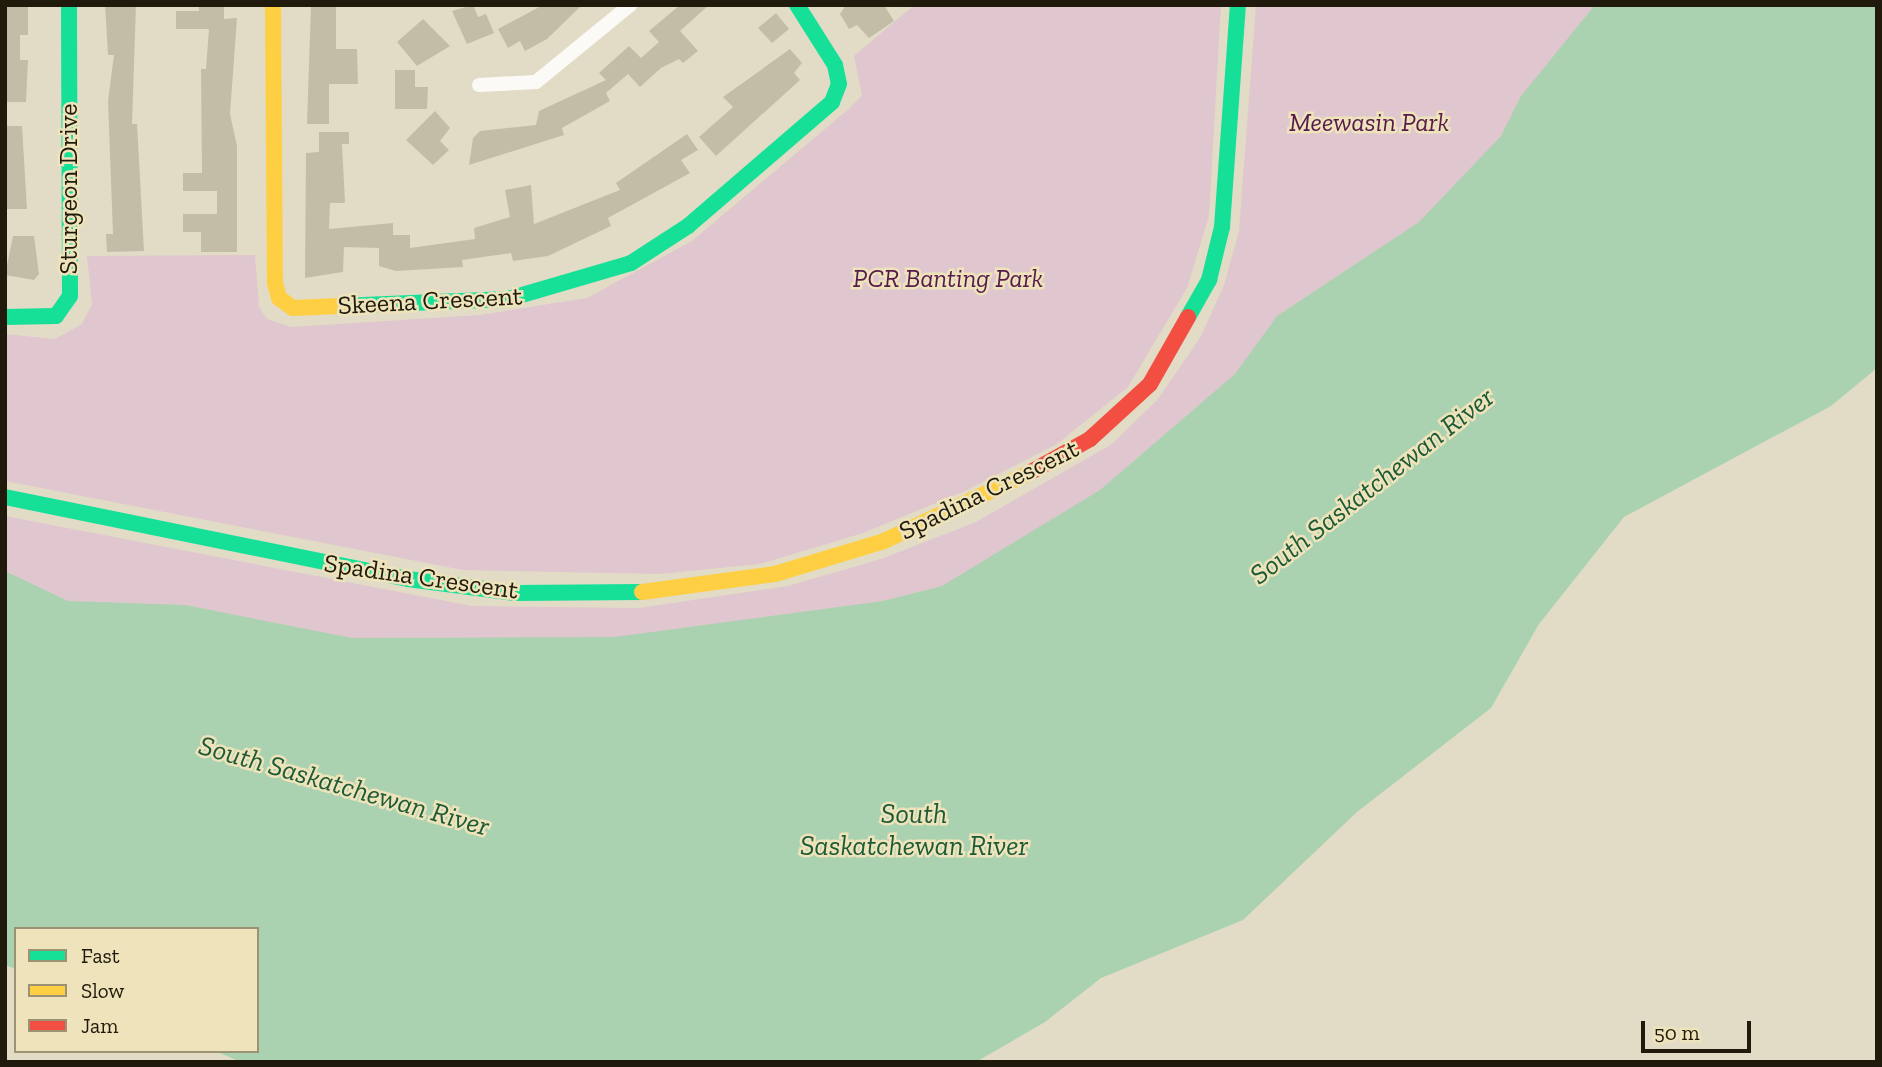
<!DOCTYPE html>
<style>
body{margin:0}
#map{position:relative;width:1882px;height:1067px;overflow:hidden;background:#e2dcc6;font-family:"Zilla Slab",serif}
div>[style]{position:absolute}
.green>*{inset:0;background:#e0c6ce}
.water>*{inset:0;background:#abd2b0}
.building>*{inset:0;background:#c3bda8}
.street>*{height:14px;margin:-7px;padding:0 7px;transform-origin:7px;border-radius:7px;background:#fbfaf6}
.fast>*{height:16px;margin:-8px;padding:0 8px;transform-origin:8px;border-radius:8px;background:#16e098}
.slow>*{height:16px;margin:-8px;padding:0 8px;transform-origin:8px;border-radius:8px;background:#ffcf43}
.jam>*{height:16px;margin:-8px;padding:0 8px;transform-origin:8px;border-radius:8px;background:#f24e42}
span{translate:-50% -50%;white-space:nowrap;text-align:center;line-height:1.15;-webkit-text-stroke:5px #eee3ba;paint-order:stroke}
.park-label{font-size:26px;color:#561a4d;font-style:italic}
.street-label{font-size:26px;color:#1f1a0b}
.water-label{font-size:28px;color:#1c5b37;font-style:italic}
.frame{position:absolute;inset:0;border:7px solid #1f1a0b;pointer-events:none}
.legend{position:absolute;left:14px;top:927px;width:245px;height:126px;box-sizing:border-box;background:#eee3ba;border:2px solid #9b9374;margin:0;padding:9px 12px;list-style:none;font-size:21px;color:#1f1a0b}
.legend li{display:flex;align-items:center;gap:14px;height:35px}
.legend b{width:35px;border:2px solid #9b9374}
.scale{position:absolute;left:1641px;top:1021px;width:110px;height:32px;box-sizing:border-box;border:4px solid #1f1a0b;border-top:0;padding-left:9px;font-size:21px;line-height:24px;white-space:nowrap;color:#1f1a0b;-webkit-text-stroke:5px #eee3ba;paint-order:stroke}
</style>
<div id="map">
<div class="green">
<div style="clip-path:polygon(914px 5px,1221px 5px,1209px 216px,1187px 288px,1128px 387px,1057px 444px,963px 492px,863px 533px,760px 564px,660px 574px,463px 570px,5px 481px,5px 334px,55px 339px,82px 324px,92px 304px,87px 256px,255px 255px,259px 307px,267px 319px,291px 327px,480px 315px,587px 298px,692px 241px,851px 107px,862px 95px,854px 56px)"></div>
<div style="clip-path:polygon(1256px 5px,1633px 5px,1525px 128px,1140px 475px,937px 604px,781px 629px,394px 652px,104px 611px,61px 600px,5px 574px,5px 516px,472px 606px,639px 608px,788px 586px,881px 559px,976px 522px,1112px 444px,1158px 399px,1200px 338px,1224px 285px,1239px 231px)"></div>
</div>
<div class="water">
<div style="clip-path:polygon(1595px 5px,1877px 5px,1877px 368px,1831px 406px,1624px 517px,1539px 624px,1491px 708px,1357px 812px,1243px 920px,1101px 978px,1045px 1022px,976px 1062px,241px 1062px,215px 1051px,257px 1051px,257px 929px,16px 929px,16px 969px,5px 965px,5px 571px,68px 601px,185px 605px,352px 638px,614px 637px,883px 601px,942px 586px,1100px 490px,1235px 374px,1277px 316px,1419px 222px,1501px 136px,1521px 96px)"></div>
</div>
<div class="building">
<div style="clip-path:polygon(5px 5px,28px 5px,28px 35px,20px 35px,20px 60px,28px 60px,26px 102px,5px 102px)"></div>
<div style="clip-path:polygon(105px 5px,136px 5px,132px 124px,137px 124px,144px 251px,107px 252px,106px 234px,113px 234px,108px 101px,114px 55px,108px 55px)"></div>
<div style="clip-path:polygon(199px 5px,224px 5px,224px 19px,237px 18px,230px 114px,237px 146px,237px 252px,201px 252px,201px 232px,183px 232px,183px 214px,217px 214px,217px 191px,183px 191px,183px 173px,202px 173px,201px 69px,206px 69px,209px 29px,176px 29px,176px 11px,199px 11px)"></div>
<div style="clip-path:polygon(311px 5px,336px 5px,336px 49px,357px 49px,358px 84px,329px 84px,329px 124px,307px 124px)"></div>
<div style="clip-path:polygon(473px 5px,478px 17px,486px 14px,494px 33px,467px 44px,452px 11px)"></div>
<div style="clip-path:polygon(543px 5px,582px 5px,547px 39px,525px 51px,520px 41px,508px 48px,498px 29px)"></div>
<div style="clip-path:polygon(680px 5px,709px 5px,680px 31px,698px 51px,683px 63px,679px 59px,661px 68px,640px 87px,628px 74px,606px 93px,610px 101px,562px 128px,564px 135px,469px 165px,473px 138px,480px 131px,536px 125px,539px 111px,606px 80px,599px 73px,629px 46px,641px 58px,659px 42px,649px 31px)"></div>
<div style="clip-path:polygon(846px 5px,884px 5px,894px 21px,869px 38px,857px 25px,849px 29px,840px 14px)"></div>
<div style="clip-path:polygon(776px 13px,789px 29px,772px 43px,758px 28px)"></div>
<div style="clip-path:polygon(423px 19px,450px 46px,417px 66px,397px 42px)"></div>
<div style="clip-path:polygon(790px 49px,802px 63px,794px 73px,800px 80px,716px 156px,699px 137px,733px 107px,723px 97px)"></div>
<div style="clip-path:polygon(395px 70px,415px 70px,415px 87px,428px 87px,427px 109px,395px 109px)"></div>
<div style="clip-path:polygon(435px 111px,450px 128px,440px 141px,449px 150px,433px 165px,406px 140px)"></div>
<div style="clip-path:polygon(5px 126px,22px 126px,27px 209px,5px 209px)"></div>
<div style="clip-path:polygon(319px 132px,349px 132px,349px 144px,342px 144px,345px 203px,330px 203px,329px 229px,393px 223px,393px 235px,410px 235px,410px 248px,475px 239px,474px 228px,510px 217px,505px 190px,531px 185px,534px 224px,620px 190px,616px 183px,687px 134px,698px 150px,681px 160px,690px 173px,608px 218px,611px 226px,548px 256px,513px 261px,511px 253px,462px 260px,463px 267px,396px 271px,379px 266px,379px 248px,344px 247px,343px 272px,305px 278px,306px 153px,319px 152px)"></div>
<div style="clip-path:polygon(13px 236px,34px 236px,39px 274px,34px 280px,5px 275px)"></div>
</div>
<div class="street">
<div style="left:479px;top:85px;width:57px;rotate:-3deg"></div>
<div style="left:536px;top:82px;width:122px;rotate:-39.3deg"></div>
</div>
<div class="fast">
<div style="left:339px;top:306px;width:169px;rotate:-2.4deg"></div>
<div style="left:508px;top:299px;width:128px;rotate:-16.3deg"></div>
<div style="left:631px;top:263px;width:68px;rotate:-33deg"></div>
<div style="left:688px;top:226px;width:190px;rotate:-40.7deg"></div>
<div style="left:832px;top:102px;width:19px;rotate:-69deg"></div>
<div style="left:839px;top:84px;width:19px;rotate:-102deg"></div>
<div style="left:835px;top:65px;width:71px;rotate:-122.3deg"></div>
<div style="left:5px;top:317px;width:51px;rotate:-1.1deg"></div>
<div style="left:56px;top:316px;width:24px;rotate:-55deg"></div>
<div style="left:70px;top:296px;width:291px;rotate:-90.2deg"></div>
<div style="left:1188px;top:317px;width:43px;rotate:-60.4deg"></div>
<div style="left:1209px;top:280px;width:55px;rotate:-76.2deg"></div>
<div style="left:1222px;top:227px;width:223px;rotate:-85.9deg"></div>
<div style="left:5px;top:497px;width:411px;rotate:11.5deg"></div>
<div style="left:408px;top:579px;width:107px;rotate:7.5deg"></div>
<div style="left:514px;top:593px;width:128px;rotate:-0.4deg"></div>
</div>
<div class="slow">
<div style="left:273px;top:5px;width:278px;rotate:89.6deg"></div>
<div style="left:275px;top:283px;width:16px;rotate:75deg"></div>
<div style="left:279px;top:298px;width:17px;rotate:36deg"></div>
<div style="left:293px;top:308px;width:46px;rotate:-2.5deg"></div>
<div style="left:642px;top:592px;width:134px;rotate:-7.7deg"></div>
<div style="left:775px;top:574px;width:114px;rotate:-16.8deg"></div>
<div style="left:884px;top:541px;width:160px;rotate:-25.1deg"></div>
</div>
<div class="jam">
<div style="left:1029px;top:473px;width:70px;rotate:-29.1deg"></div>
<div style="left:1090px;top:439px;width:81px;rotate:-42.5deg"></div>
<div style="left:1150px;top:384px;width:77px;rotate:-60.4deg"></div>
</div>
<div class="park-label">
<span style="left:1369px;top:123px">Meewasin Park</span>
<span style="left:948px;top:279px">PCR Banting Park</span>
</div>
<div class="street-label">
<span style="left:69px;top:189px;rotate:-90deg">Sturgeon Drive</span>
<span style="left:430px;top:301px;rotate:-3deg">Skeena Crescent</span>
<span style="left:989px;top:490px;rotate:-26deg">Spadina Crescent</span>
<span style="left:421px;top:577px;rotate:8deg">Spadina Crescent</span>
</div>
<div class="water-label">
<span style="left:1372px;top:486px;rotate:-38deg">South Saskatchewan River</span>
<span style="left:344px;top:786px;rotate:16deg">South Saskatchewan River</span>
<span style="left:914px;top:830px">South<br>Saskatchewan River</span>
</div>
<div class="frame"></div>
<ul class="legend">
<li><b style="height:9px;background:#16e098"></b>Fast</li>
<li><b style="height:9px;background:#ffcf43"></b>Slow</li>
<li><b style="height:9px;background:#f24e42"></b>Jam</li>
</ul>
<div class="scale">50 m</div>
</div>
